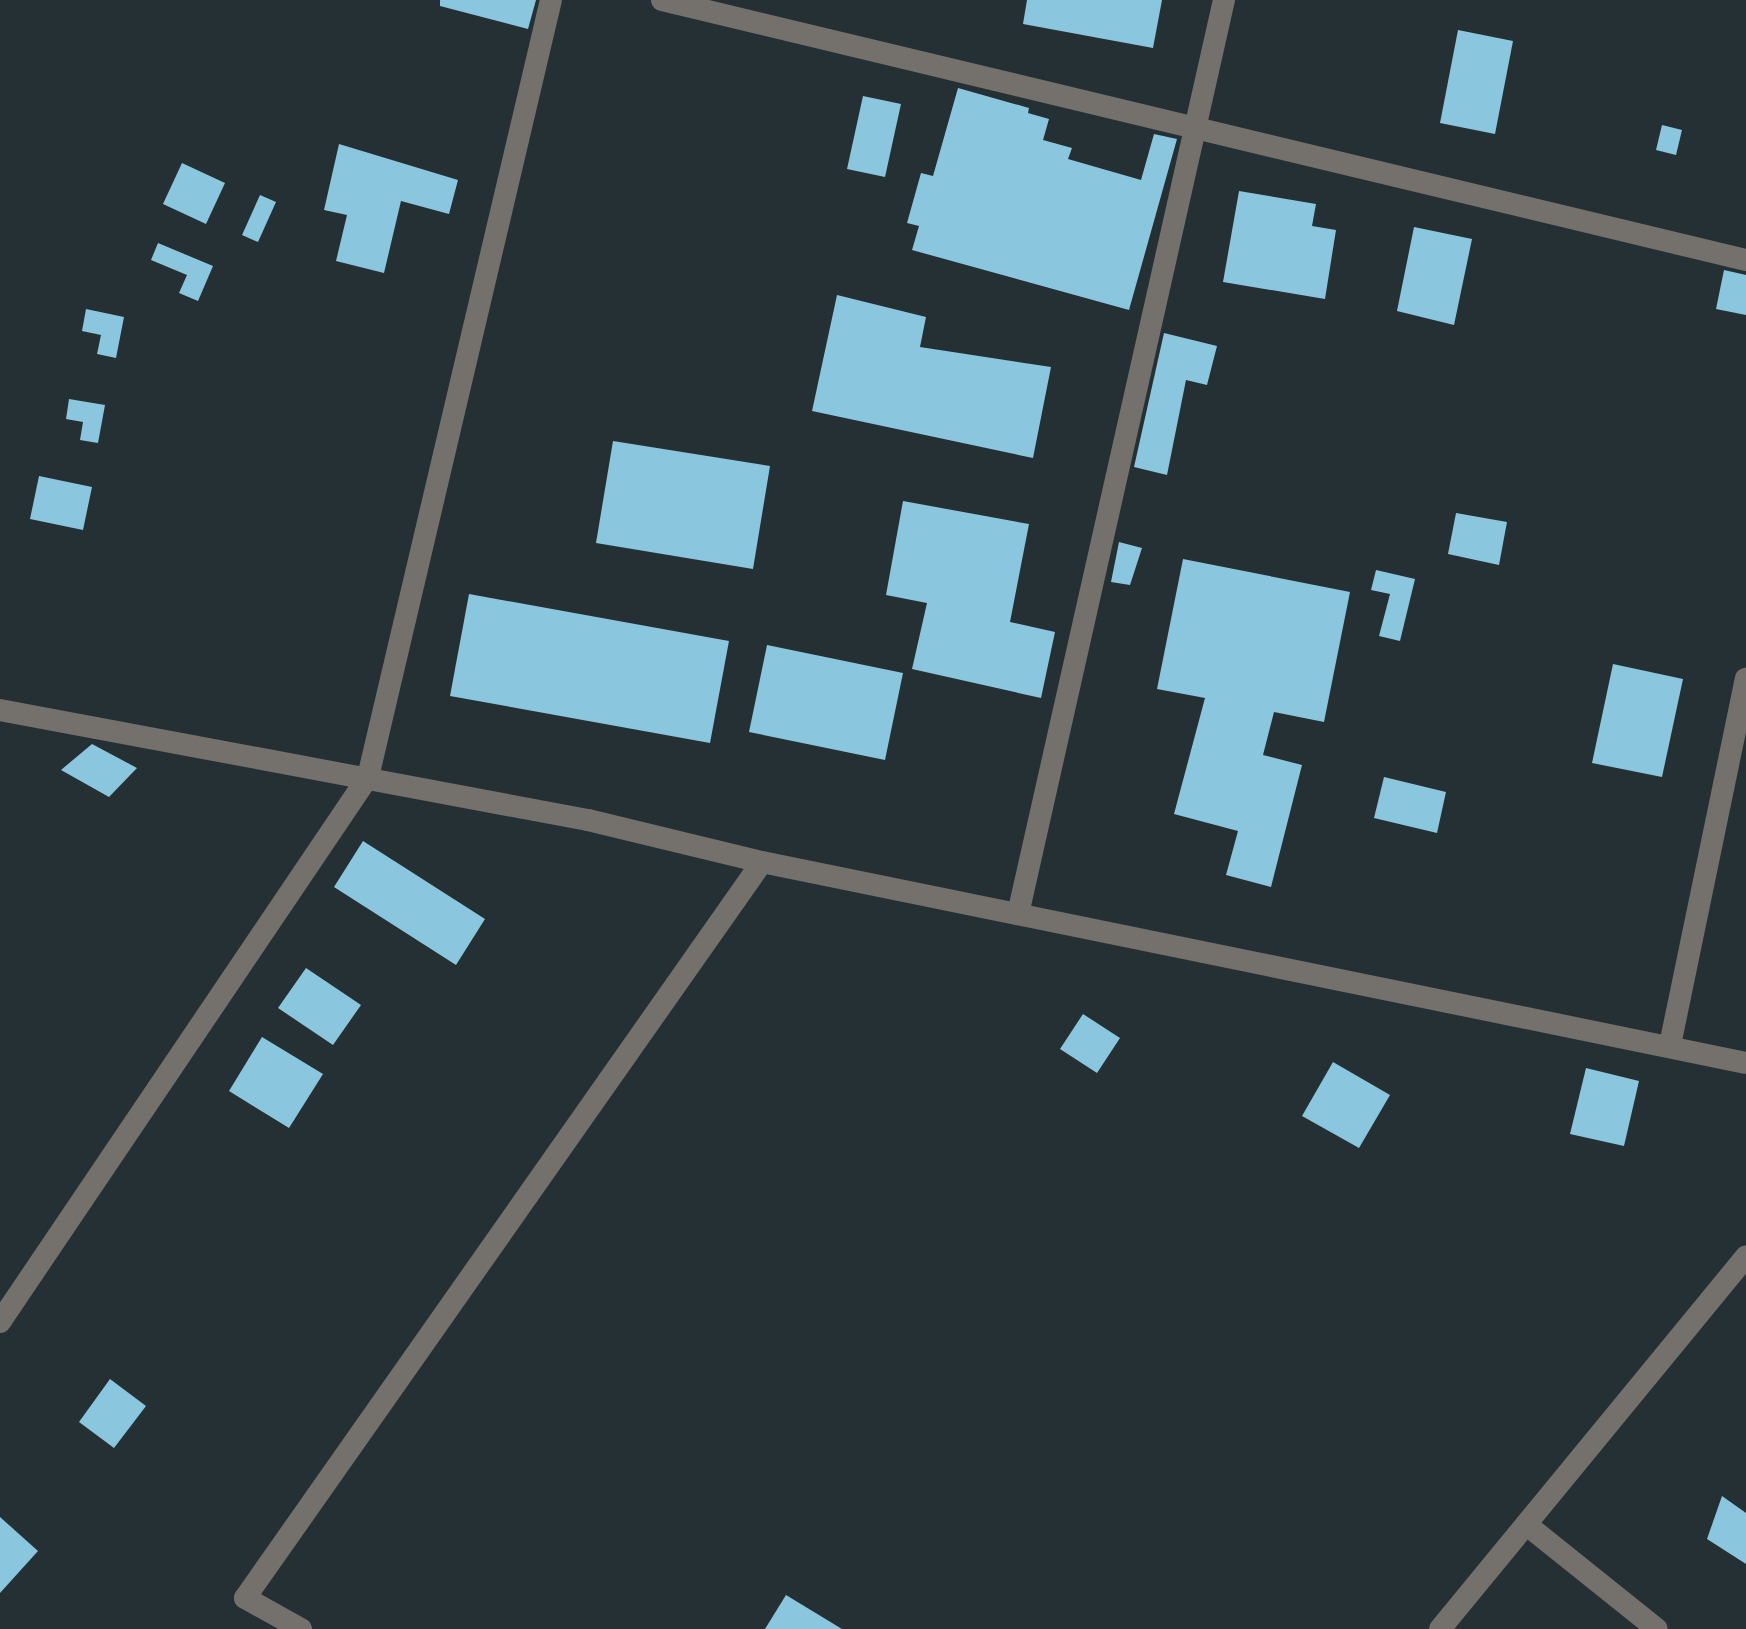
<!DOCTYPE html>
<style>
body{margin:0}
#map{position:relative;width:1746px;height:1629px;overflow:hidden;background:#253035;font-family:"Noto Serif",serif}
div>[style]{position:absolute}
.building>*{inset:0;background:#8bc6df}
.minor>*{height:22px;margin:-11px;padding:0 11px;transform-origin:11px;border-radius:11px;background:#74706c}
span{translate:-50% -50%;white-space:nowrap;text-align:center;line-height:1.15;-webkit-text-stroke:10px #253035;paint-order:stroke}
</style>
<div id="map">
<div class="building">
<div style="clip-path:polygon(440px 0,536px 0,528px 29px,440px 6px)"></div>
<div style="clip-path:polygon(1027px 0,1162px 0,1153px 48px,1023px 24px)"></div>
<div style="clip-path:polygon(1458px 30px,1513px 41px,1495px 134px,1440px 123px)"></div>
<div style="clip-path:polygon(958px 88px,1029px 108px,1028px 113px,1049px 119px,1043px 140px,1072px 148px,1068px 159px,1141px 180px,1154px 134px,1177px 139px,1129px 310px,912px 250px,919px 226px,907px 223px,921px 173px,933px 176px)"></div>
<div style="clip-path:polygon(863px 96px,901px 104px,885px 177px,847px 169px)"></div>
<div style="clip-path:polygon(1662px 125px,1682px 130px,1676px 155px,1656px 150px)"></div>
<div style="clip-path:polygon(339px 144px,458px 180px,449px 214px,401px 201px,384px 273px,336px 261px,347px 215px,324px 210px)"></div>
<div style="clip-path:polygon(182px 163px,225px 183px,206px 224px,163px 204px)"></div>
<div style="clip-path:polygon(1239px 191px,1316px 204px,1312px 226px,1336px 230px,1325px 299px,1223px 282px)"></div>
<div style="clip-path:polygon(260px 195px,276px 202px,258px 242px,242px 235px)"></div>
<div style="clip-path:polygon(1414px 227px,1472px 239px,1454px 325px,1397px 311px)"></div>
<div style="clip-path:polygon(158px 243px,213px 266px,198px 301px,179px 293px,187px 275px,151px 260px)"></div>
<div style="clip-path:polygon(1724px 270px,1746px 275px,1746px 315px,1716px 309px)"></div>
<div style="clip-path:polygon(837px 295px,926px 317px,920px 347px,1051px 367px,1033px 458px,812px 411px)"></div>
<div style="clip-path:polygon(86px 309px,124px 317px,116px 358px,97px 354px,101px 335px,82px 331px)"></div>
<div style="clip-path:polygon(1164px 333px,1217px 346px,1207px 385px,1186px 380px,1167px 475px,1134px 467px)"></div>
<div style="clip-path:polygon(69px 399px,105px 405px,98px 443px,80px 440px,83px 422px,66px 419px)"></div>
<div style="clip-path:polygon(613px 441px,770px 466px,753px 569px,596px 543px)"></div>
<div style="clip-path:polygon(39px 476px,92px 487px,83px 530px,30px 519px)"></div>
<div style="clip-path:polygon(903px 501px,1029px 524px,1010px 622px,1055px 632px,1041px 698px,912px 669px,927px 603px,886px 595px)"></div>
<div style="clip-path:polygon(1456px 513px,1507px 522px,1499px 565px,1448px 554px)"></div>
<div style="clip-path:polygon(1119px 542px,1142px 548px,1130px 585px,1111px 582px)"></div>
<div style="clip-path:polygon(1183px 559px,1350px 592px,1324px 722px,1274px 712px,1263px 755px,1302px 765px,1271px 887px,1226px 875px,1238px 831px,1174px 814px,1205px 698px,1157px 689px)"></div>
<div style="clip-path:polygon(1376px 570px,1415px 579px,1400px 641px,1379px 636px,1390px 594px,1371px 590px)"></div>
<div style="clip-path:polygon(469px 594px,729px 641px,710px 743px,450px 696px)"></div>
<div style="clip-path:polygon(767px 645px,903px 673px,885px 760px,749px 732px)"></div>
<div style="clip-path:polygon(1613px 664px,1683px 679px,1662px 777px,1592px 763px)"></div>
<div style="clip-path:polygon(92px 744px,137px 768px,109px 797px,61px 770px)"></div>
<div style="clip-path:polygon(1384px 777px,1446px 792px,1437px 833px,1374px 818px)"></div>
<div style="clip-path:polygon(363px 841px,485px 919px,456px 965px,334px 887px)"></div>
<div style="clip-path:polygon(306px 968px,361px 1005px,333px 1045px,278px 1008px)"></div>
<div style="clip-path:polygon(1083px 1014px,1120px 1038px,1097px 1073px,1060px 1049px)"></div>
<div style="clip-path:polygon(262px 1037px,323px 1074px,289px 1128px,229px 1091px)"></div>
<div style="clip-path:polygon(1333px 1062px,1390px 1095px,1359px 1148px,1302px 1116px)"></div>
<div style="clip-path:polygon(1586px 1068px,1639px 1081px,1624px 1146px,1570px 1134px)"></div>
<div style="clip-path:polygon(110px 1379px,146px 1406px,114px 1448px,79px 1422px)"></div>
<div style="clip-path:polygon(1722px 1496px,1746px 1513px,1746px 1564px,1707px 1539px)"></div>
<div style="clip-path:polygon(0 1517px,38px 1551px,0 1593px)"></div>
<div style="clip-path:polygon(786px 1595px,842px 1629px,765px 1629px)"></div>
</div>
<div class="minor">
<div style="left:662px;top:0;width:1115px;rotate:13.49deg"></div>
<div style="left:0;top:710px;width:598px;rotate:10.6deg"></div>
<div style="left:588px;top:820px;width:179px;rotate:13.6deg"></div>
<div style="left:762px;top:862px;width:1004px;rotate:11.54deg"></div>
<div style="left:1018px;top:914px;width:937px;rotate:-77.3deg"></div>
<div style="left:1670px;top:1045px;width:374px;rotate:-78.3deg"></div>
<div style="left:0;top:1322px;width:658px;rotate:-55.97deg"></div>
<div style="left:368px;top:777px;width:798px;rotate:-76.75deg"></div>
<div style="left:1527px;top:1525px;width:166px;rotate:38.7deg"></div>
<div style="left:301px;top:1629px;width:64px;rotate:-151deg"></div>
<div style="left:245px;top:1598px;width:899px;rotate:-54.91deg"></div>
<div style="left:1440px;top:1629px;width:482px;rotate:-50.6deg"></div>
</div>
</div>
